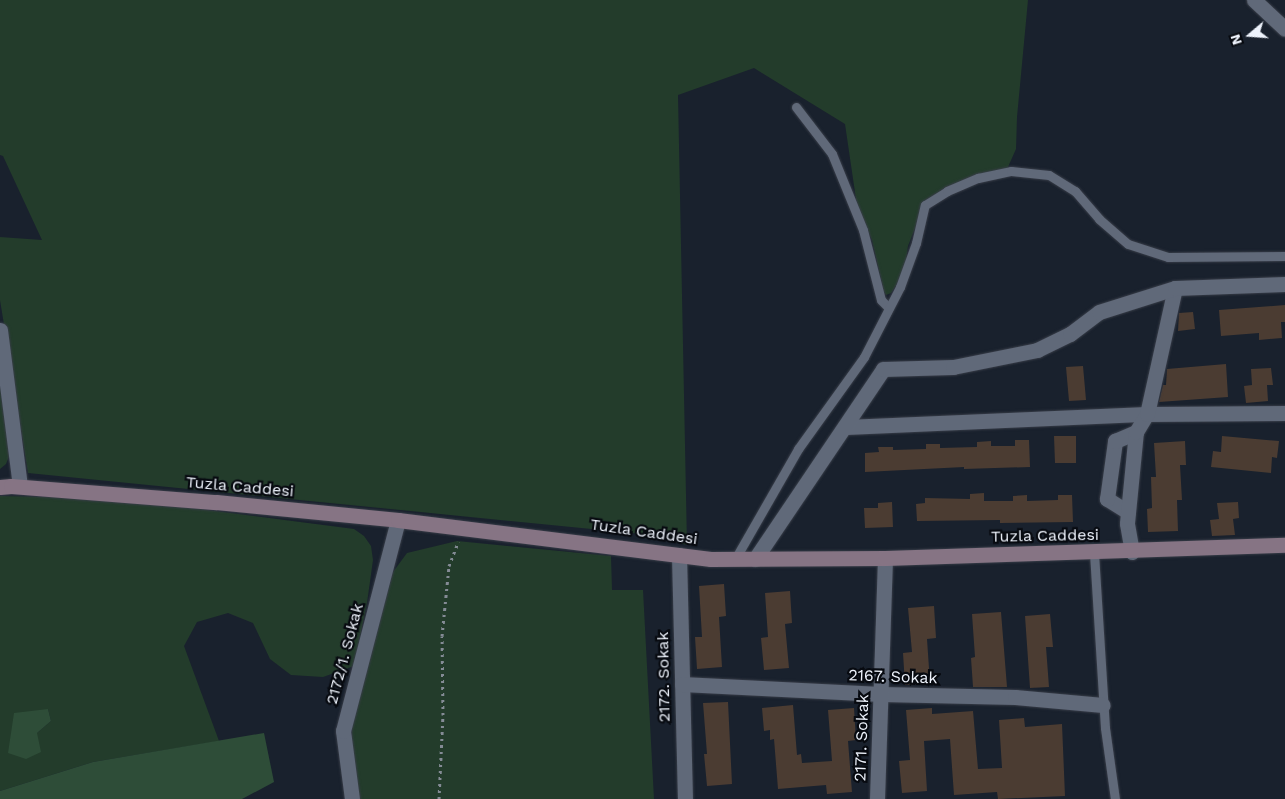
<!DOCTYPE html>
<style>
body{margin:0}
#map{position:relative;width:1285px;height:799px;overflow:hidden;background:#19212d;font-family:"Work Sans",sans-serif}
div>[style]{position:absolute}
.green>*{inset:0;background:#233c2b}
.forest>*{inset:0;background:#2e4d38}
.building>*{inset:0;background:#4b3c32}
.path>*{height:3px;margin-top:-1.5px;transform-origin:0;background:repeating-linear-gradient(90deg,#848b95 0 2.5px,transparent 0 6.5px)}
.roads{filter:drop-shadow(0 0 1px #383d48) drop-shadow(0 0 1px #383d48)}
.service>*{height:9px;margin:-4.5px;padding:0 4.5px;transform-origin:4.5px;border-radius:4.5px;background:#606979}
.minor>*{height:15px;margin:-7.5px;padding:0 7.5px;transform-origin:7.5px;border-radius:7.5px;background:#606979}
.tertiary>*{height:15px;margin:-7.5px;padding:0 7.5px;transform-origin:7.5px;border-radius:7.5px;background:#606979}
.secondary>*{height:15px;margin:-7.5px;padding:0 7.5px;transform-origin:7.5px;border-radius:7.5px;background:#867484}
span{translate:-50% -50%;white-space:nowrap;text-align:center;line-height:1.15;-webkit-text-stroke:4.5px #070a10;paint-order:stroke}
.street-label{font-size:16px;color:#edf2fb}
.north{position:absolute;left:1225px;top:10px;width:50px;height:50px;-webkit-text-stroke:4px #070a10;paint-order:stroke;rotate:252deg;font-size:14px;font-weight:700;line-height:20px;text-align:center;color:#edf2fb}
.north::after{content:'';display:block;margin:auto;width:18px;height:22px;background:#edf2fb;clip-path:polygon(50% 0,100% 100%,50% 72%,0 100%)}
</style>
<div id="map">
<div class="green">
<div style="clip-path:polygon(0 0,1028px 0,1017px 117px,1016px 149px,1008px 167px,996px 176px,948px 194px,927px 209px,917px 223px,908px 246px,904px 274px,891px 293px,886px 295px,884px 292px,872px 240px,857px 206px,845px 124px,754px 68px,678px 95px,687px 545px,642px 534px,28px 473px,0 300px,0 237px,42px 240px,3px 156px,0 155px)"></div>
<div style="clip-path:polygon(0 371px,10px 454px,6px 464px,0 469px)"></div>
<div style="clip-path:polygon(evenodd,0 496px,55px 497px,176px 506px,354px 529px,364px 536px,371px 546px,373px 560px,367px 603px,354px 666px,323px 677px,291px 675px,270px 659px,253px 623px,228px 613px,197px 622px,184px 646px,219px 741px,93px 762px,0 791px,0 496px,48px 709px,51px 721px,37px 733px,48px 709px)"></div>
<div style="clip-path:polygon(457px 541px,611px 556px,612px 590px,643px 590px,654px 799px,359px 799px,352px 755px,352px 723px,393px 572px,407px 553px)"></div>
</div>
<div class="forest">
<div style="clip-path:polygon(48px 709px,51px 721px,37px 733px,41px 752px,26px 759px,8px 753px,14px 713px)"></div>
<div style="clip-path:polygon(264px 733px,274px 782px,242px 799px,0 799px,0 791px,93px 762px)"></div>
</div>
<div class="building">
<div style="clip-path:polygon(1285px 305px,1285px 322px,1281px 322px,1282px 338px,1259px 340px,1259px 333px,1221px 336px,1219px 310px)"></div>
<div style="clip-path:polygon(1193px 312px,1195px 329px,1178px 331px,1179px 313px)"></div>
<div style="clip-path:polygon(1226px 364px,1228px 397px,1159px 402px,1163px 385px,1166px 385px,1167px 369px)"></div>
<div style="clip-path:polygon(1083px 366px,1086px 400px,1069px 401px,1066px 367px)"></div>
<div style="clip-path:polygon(1271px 368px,1273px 385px,1267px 385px,1268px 401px,1246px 403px,1244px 386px,1252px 385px,1251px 369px)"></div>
<div style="clip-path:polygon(1054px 436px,1076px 436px,1076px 463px,1055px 463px)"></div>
<div style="clip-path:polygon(1222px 436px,1279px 441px,1277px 458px,1272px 457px,1271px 473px,1211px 467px,1213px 451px,1221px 452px)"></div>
<div style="clip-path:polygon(1015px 440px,1029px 440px,1030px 467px,964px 469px,964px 467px,865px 472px,865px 453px,879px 452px,878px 447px,893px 447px,893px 450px,926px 449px,926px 444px,940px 444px,940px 448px,977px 447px,977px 442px,991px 441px,991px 446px,1015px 446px)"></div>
<div style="clip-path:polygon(1185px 441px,1186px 465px,1180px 465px,1182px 500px,1177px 500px,1178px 531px,1148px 532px,1147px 509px,1152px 508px,1151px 477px,1156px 477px,1154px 443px)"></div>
<div style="clip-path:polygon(984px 493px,984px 501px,1013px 501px,1013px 496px,1027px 495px,1027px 501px,1058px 500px,1058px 495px,1072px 495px,1073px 522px,1000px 523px,1000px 520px,917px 521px,916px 504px,925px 503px,925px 498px,970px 499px,970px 494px)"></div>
<div style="clip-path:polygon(892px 502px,893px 527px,865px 528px,864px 508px,878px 508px,878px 503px)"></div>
<div style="clip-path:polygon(1238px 502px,1239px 518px,1233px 519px,1235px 535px,1212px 536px,1210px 520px,1219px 519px,1217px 503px)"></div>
<div style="clip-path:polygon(724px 584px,726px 616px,719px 617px,722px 667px,697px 669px,695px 637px,702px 637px,699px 586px)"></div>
<div style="clip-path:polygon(790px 591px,792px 623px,785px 624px,789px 668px,764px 670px,761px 638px,768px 637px,765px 593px)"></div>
<div style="clip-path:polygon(934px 606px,936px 638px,927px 639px,930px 683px,905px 685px,903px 653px,912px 652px,908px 608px)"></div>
<div style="clip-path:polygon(1001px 612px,1007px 687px,973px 687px,971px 658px,975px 657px,972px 614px)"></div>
<div style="clip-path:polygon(1050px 614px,1053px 647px,1046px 647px,1049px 687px,1030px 688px,1025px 616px)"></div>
<div style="clip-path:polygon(728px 702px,732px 784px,707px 786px,704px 754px,707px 754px,703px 703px)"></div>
<div style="clip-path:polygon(793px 705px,797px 755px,801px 754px,802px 763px,832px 761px,828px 710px,854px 708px,856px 740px,848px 741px,852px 792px,827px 794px,826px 785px,778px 789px,774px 739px,770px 740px,770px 730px,764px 731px,762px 708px)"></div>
<div style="clip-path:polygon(932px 708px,932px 714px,973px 711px,978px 769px,1002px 768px,999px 720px,1024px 718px,1025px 727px,1062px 724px,1065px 796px,998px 799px,997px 792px,954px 795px,950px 739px,924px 741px,927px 791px,902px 793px,899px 761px,910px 760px,906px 710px)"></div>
</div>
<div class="path">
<div style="left:439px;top:799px;width:84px;rotate:-87.3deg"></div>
<div style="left:443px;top:715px;width:79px;rotate:-90.7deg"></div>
<div style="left:442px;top:636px;width:70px;rotate:-84.3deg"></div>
<div style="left:449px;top:566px;width:26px;rotate:-69deg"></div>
</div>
<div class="roads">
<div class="service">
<div style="left:796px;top:107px;width:59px;rotate:52.5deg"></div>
<div style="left:832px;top:154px;width:82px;rotate:67.8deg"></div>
<div style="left:863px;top:230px;width:72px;rotate:75.6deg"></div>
<div style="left:881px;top:300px;width:11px;rotate:45deg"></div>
<div style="left:1094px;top:553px;width:175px;rotate:86.4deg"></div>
<div style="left:1105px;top:728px;width:72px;rotate:82deg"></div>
<div style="left:735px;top:559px;width:127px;rotate:-60.2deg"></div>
<div style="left:798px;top:449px;width:113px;rotate:-54.3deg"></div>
<div style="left:864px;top:357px;width:79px;rotate:-62.8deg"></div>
<div style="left:900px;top:287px;width:47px;rotate:-70deg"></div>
<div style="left:916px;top:243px;width:39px;rotate:-77deg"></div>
<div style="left:925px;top:205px;width:26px;rotate:-32deg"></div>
<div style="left:947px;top:191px;width:34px;rotate:-23deg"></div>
<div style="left:978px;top:178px;width:34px;rotate:-12deg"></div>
<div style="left:1011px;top:171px;width:38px;rotate:6deg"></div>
<div style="left:1049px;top:175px;width:31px;rotate:32deg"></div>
<div style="left:1075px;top:191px;width:37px;rotate:49deg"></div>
<div style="left:1099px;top:219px;width:38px;rotate:41deg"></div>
<div style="left:1128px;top:244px;width:42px;rotate:18deg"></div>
<div style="left:1168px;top:257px;width:117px;rotate:-0.5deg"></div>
</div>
<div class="minor">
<div style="left:1254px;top:0;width:42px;rotate:43.1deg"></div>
<div style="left:846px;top:427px;width:301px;rotate:-2.5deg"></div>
<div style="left:1147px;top:414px;width:138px;rotate:-0.4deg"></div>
<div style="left:1128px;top:512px;width:25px;rotate:-148deg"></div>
<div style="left:1107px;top:499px;width:59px;rotate:-82.1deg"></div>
<div style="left:1115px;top:441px;width:23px;rotate:-23deg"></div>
<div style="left:1132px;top:552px;width:29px;rotate:-100deg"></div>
<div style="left:1127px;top:523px;width:91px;rotate:-84.4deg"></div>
<div style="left:1136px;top:432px;width:21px;rotate:-59deg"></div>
<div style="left:1147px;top:414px;width:129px;rotate:-77.5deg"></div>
<div style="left:679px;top:555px;width:244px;rotate:88.6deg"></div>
<div style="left:755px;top:559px;width:229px;rotate:-56deg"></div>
<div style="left:883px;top:369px;width:70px;rotate:-1.6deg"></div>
<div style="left:953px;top:367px;width:86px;rotate:-11.4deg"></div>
<div style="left:1037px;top:350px;width:37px;rotate:-26deg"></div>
<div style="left:1070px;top:334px;width:36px;rotate:-37deg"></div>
<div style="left:1099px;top:312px;width:80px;rotate:-17.5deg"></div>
<div style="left:1175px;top:288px;width:110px;rotate:-2.1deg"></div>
<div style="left:682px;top:684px;width:199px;rotate:2.9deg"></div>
<div style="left:881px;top:694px;width:134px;rotate:1.3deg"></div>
<div style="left:1015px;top:697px;width:88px;rotate:5.2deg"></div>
<div style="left:352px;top:799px;width:69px;rotate:-97.5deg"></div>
<div style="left:343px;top:731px;width:218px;rotate:-75.4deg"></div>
<div style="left:877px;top:799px;width:241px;rotate:-88.1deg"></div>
</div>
<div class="tertiary">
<div style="left:0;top:330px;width:157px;rotate:82.7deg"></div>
</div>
<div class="secondary">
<div style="left:0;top:487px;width:11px;rotate:-5deg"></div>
<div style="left:11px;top:486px;width:206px;rotate:4.5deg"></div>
<div style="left:216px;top:502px;width:183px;rotate:5.6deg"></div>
<div style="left:398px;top:520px;width:315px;rotate:7.1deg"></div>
<div style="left:711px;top:559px;width:174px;rotate:-0.3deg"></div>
<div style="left:885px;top:558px;width:400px;rotate:-1.9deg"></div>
</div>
</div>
<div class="street-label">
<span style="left:240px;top:487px;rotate:5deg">Tuzla Caddesi</span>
<span style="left:644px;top:532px;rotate:8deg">Tuzla Caddesi</span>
<span style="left:1045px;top:536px;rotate:-1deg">Tuzla Caddesi</span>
<span style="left:345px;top:654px;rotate:-75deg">2172/1. Sokak</span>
<span style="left:664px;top:677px;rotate:-91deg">2172. Sokak</span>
<span style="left:893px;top:677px;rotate:2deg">2167. Sokak</span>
<span style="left:862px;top:738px;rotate:-88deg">2171. Sokak</span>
</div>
<div class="north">N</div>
</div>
